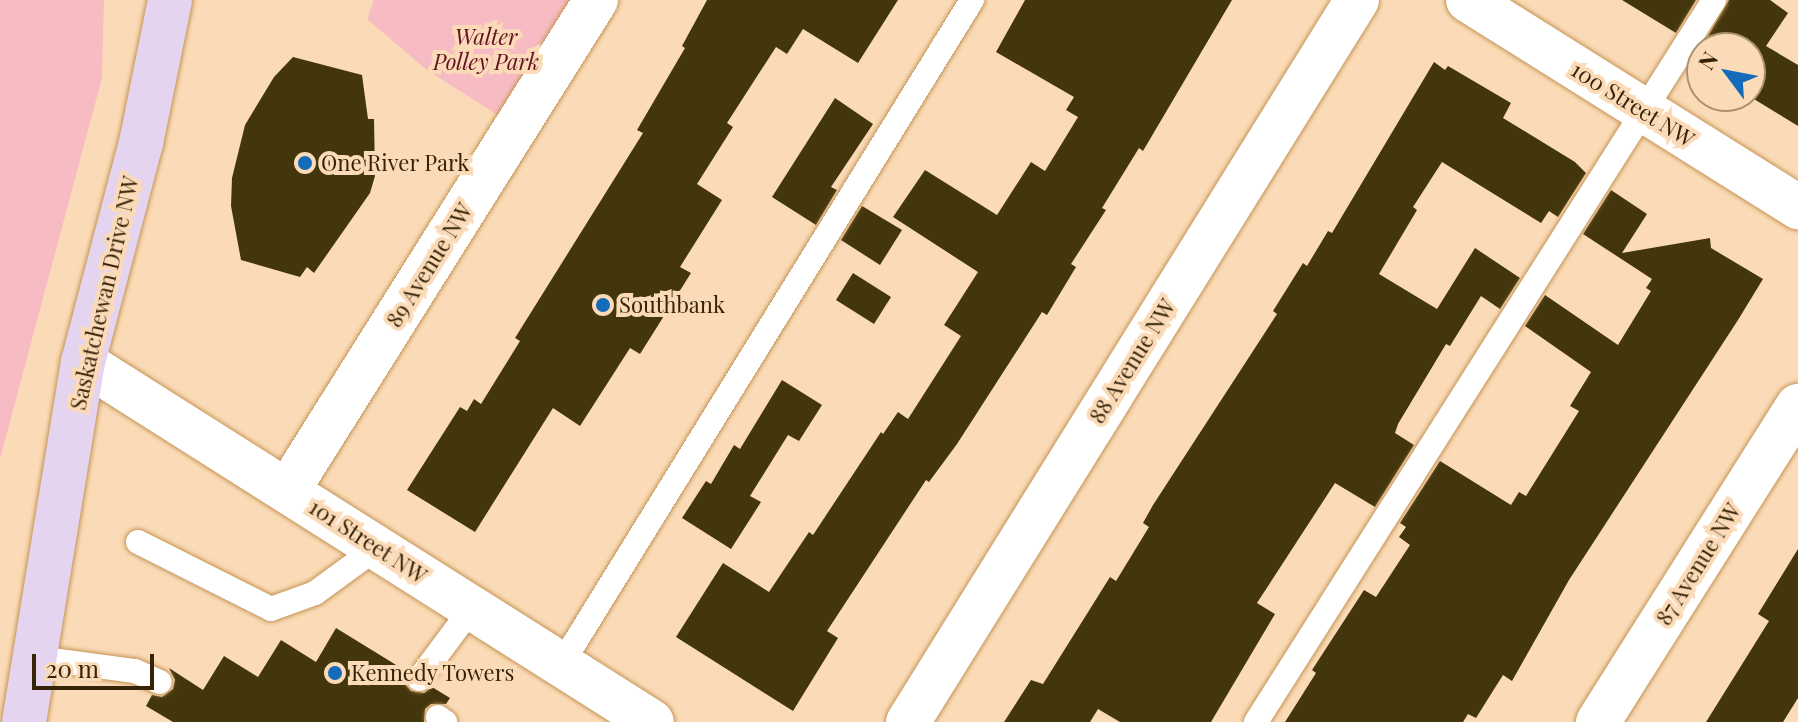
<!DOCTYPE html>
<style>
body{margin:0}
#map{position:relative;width:1798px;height:722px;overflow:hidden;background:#fbdbb7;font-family:"Playfair Display",serif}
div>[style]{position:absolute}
.green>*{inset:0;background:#f7bcc3}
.building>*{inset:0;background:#43360d}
.roads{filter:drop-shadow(0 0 2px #c59456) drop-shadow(0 0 2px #c59456)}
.lane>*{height:24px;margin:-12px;padding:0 12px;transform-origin:12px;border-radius:12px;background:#fff}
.street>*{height:44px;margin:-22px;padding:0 22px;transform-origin:22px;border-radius:22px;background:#fff}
.secondary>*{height:44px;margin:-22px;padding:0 22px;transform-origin:22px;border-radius:22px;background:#e4d4ef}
.dots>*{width:22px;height:22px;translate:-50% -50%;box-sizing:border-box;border:4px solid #fbdbb7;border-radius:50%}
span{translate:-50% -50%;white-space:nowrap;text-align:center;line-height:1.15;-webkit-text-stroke:8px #fbdbb7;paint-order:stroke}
.park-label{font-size:22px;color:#630f26;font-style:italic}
.street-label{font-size:22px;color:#362308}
.poi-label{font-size:22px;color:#362308}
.left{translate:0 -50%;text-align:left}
.north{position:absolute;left:1686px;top:32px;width:80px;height:80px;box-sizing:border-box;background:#fbdbb7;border:2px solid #ac9171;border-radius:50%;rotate:302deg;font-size:22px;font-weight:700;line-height:32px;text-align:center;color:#362308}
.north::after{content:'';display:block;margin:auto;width:28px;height:36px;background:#136bb9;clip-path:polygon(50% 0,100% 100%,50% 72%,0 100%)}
.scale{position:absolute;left:32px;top:654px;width:122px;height:36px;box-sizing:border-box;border:4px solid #362308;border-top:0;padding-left:10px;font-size:24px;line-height:28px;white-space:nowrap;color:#362308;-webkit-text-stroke:6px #fbdbb7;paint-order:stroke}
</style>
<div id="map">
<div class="green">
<div style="clip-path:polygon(0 0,104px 0,102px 78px,0 459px)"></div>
<div style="clip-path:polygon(374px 0,573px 0,501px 117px,428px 71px,367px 19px)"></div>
</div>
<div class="building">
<div style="clip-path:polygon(707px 0,898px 0,858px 63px,803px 29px,787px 54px,776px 47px,727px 123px,733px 127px,697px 184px,722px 200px,680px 267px,691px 273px,640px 354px,630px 348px,580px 426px,553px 408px,475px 532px,407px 490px,460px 407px,467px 411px,474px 399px,481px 404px,520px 341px,515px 338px,643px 133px,637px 130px,685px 48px,682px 46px)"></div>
<div style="clip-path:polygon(1025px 0,1232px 0,1143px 151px,1139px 148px,1102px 208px,1106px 210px,1071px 264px,1076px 267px,1047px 315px,1042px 312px,957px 444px,929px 482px,926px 480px,827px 631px,838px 638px,793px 711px,676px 637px,723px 563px,769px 592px,809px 532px,813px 535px,881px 432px,883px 434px,898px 412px,908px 419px,961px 336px,944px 325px,978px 272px,893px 217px,925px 170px,997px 215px,1031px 162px,1045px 171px,1078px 117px,1066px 110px,1074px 97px,996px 52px)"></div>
<div style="clip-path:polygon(1622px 0,1696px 0,1676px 33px)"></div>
<div style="clip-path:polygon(1729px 0,1770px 0,1788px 13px,1766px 46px,1798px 65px,1798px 126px,1749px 96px,1750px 48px,1702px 48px,1702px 70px,1692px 63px)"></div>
<div style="clip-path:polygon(293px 57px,362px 75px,368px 119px,374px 119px,375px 176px,370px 193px,314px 273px,307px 267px,300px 277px,241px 260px,231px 206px,232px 178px,245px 125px,274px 77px)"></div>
<div style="clip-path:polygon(1434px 62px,1445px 70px,1448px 66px,1511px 103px,1503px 118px,1575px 162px,1586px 173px,1558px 217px,1549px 211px,1541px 223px,1442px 162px,1413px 207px,1417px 210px,1379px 274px,1437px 309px,1475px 248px,1520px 278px,1500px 309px,1481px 296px,1450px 346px,1446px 344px,1398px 424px,1395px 433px,1414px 445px,1375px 507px,1335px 483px,1257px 603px,1275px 614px,1211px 722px,1120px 722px,1098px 709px,1090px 722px,1004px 722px,1031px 680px,1043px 684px,1110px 577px,1116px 581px,1149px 527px,1143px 523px,1153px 505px,1277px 314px,1273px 311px,1303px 263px,1307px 266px,1328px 231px,1332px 233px)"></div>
<div style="clip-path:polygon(835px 98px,873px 124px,831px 187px,837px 190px,816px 225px,772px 197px)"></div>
<div style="clip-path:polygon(1611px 190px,1647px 214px,1622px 253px,1710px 238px,1711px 248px,1763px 279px,1738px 320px,1569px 580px,1512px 681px,1503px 675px,1476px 718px,1468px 714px,1463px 722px,1285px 722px,1316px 673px,1312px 670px,1364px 590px,1376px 597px,1410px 545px,1399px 537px,1406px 527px,1400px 523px,1440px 461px,1511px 505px,1519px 492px,1526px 496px,1579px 411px,1570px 406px,1591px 372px,1525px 326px,1545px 295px,1618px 345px,1651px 291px,1646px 288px,1652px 279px,1583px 234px)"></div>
<div style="clip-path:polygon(862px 206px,902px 230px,880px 265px,841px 240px)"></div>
<div style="clip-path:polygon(853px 273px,891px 297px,874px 324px,836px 300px)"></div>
<div style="clip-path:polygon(782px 380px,822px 405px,799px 441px,788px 435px,750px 496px,761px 502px,731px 549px,682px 518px,706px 481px,711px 484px,734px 445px,740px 449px)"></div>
<div style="clip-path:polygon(1798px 549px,1798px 698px,1783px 722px,1706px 722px,1769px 621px,1758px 614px)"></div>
<div style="clip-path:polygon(336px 628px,406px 671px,405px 684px,411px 691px,424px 693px,432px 687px,450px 698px,446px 704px,431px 704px,425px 709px,424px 722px,173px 722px,146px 706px,152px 695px,162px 697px,173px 689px,175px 680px,169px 668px,203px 690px,224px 656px,258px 677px,281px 640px,316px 662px)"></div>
</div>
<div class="roads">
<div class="lane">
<div style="left:138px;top:542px;width:149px;rotate:26.7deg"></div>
<div style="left:271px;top:609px;width:47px;rotate:-20deg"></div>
<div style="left:315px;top:593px;width:78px;rotate:-36.1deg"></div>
<div style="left:37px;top:658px;width:99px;rotate:7.6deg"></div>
<div style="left:135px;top:671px;width:27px;rotate:24deg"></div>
<div style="left:561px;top:665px;width:782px;rotate:-58.28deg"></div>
<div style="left:419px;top:679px;width:89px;rotate:-53.3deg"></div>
<div style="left:438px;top:717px;width:9px;rotate:36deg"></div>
<div style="left:1256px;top:722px;width:855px;rotate:-57.61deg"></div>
</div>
<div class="street">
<div style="left:1468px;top:0;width:390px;rotate:32.1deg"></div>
<div style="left:83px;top:362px;width:673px;rotate:32.32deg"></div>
<div style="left:288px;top:490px;width:579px;rotate:-57.85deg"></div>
<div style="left:908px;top:722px;width:850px;rotate:-58.12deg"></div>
<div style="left:1598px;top:722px;width:374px;rotate:-57.7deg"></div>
</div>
<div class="secondary">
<div style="left:24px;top:722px;width:365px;rotate:-80.7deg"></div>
<div style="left:83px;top:362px;width:227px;rotate:-75.2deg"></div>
<div style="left:141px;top:143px;width:146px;rotate:-78.5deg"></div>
</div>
</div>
<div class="dots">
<div style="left:305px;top:163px;background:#136bb9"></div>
<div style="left:603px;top:305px;background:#136bb9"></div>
<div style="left:335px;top:673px;background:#136bb9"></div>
</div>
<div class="park-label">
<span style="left:486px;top:49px">Walter<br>Polley Park</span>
</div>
<div class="street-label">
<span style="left:1633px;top:104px;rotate:32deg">100 Street NW</span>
<span style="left:429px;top:265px;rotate:-58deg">89 Avenue NW</span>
<span style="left:104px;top:293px;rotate:-77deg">Saskatchewan Drive NW</span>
<span style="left:1132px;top:361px;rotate:-58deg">88 Avenue NW</span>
<span style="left:368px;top:541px;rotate:33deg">101 Street NW</span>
<span style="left:1698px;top:564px;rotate:-58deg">87 Avenue NW</span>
</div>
<div class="poi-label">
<span class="left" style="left:321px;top:163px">One River Park</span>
<span class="left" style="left:619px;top:305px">Southbank</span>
<span class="left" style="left:351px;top:673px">Kennedy Towers</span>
</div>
<div class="north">N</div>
<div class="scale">20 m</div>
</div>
